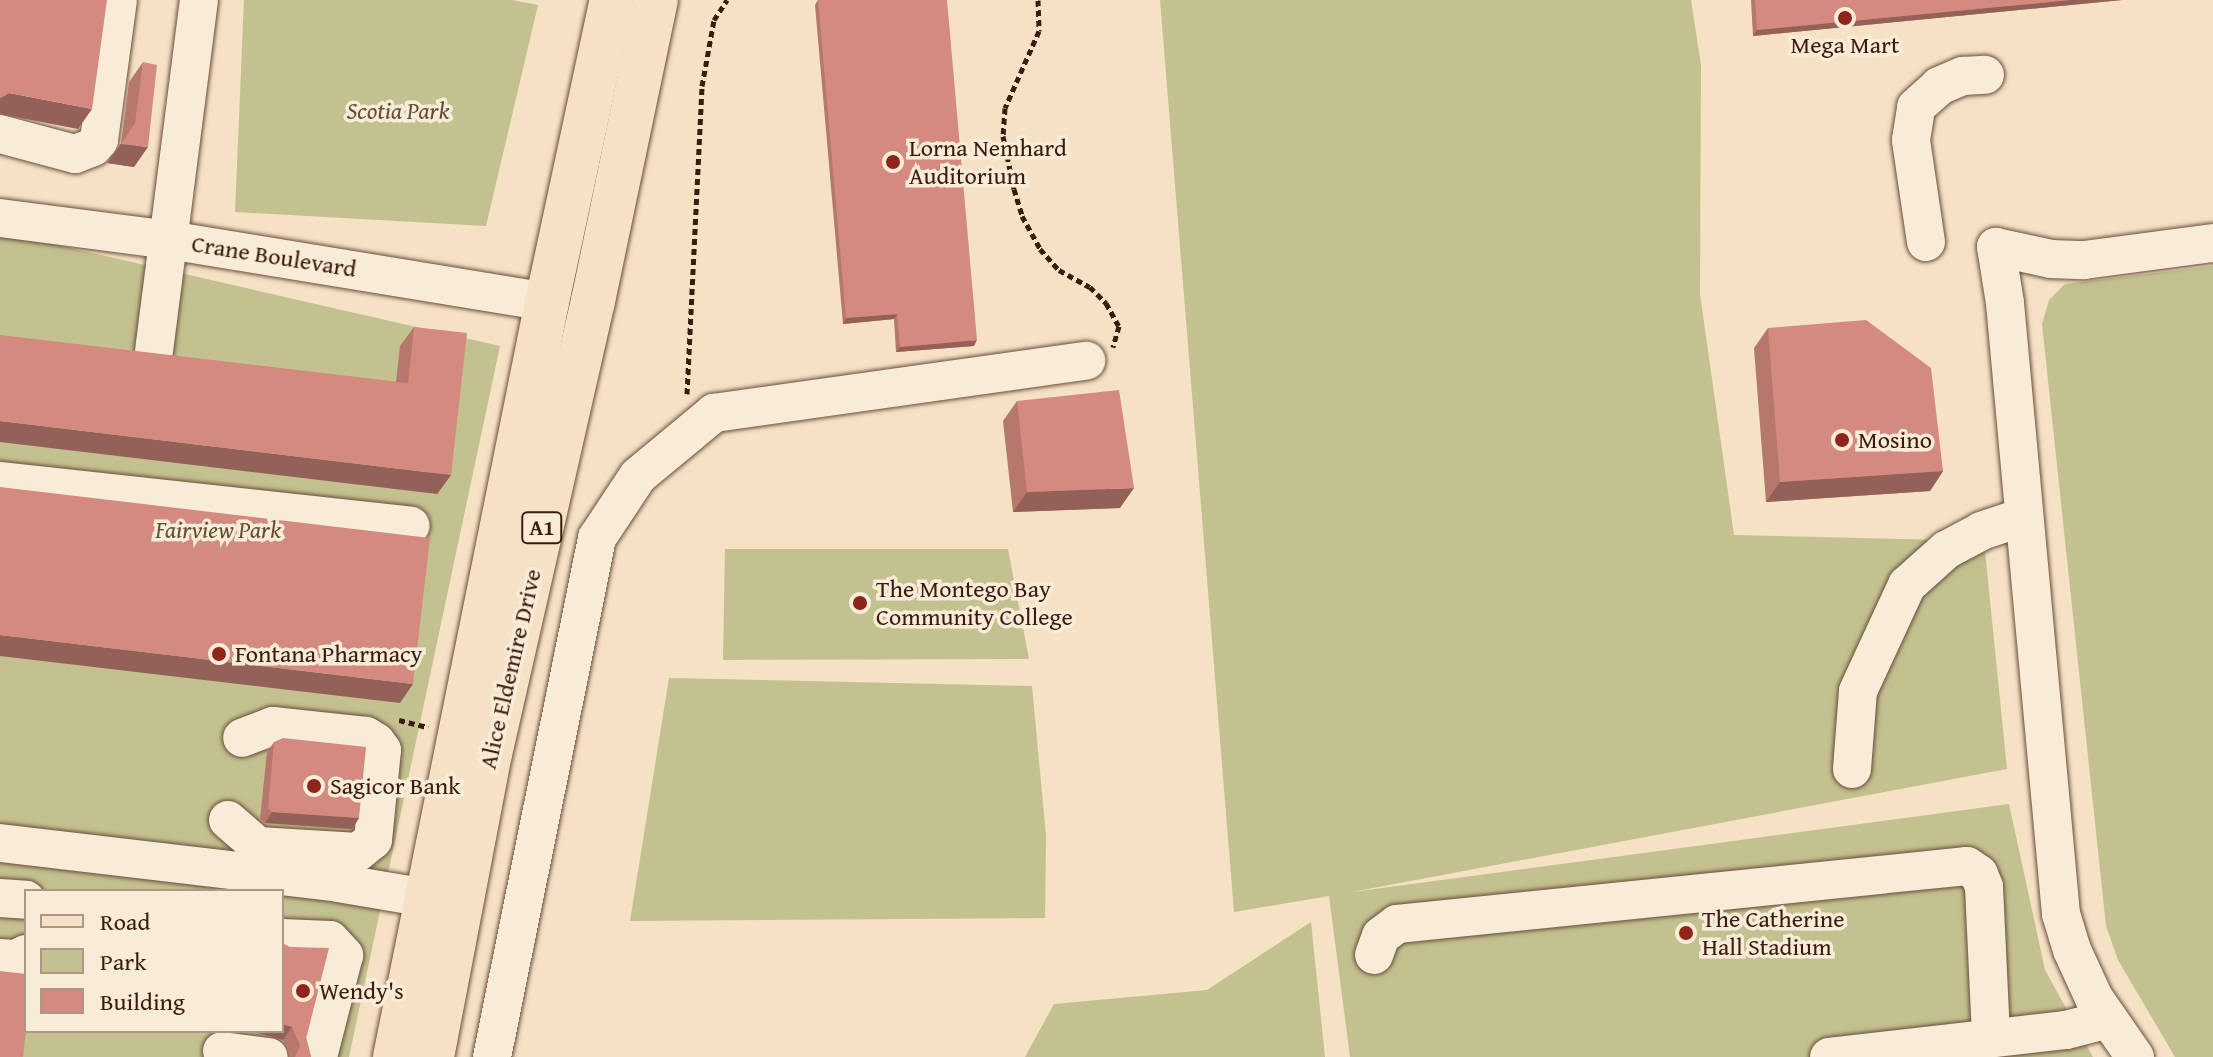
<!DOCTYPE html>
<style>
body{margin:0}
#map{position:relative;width:2213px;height:1057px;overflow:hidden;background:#f5e1c4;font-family:"Gentium Book Plus",serif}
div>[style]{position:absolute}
.green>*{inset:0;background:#c3c18f}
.path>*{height:5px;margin-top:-2.5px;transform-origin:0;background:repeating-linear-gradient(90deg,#3c1a0d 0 6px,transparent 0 10px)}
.roads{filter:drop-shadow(0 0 2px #6a4c3b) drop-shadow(0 0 2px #6a4c3b)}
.minor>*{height:38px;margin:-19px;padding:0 19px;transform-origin:19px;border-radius:19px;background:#f8ecd9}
.major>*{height:44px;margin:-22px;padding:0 22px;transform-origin:22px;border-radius:22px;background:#f5e1c4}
.wall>*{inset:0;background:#b6776c}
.shaded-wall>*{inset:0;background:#946158}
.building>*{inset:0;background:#d48a7e}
.dots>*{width:22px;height:22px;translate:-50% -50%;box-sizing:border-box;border:4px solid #f8ecd9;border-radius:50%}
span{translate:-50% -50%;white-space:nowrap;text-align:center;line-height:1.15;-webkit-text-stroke:7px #f8ecd9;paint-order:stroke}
.shield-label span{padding:2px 6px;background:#f8ecd9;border:2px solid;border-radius:6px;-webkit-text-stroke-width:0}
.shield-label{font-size:22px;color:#3c1a0d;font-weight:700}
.poi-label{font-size:24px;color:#3c1a0d}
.left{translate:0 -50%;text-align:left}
.park-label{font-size:24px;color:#644c34;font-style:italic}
.street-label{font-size:24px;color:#3c1a0d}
.legend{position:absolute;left:24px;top:889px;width:260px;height:144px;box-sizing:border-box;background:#f8ecd9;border:2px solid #ad9887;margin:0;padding:10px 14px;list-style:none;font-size:24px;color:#3c1a0d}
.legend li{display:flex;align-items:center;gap:16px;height:40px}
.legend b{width:40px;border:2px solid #ad9887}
</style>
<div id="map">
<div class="green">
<div style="clip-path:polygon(244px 0,512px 0,538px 5px,486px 226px,235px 212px)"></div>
<div style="clip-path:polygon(1160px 0,1691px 0,1701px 65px,1700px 294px,1734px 535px,1984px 541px,2007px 769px,1352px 892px,2009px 804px,2045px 970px,2093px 1057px,1350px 1057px,1329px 896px,1234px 912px)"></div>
<div style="clip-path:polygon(evenodd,0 232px,500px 346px,349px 1057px,0 1057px,0 232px,26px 891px,282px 891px,282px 1031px,26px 1031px,26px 891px)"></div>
<div style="clip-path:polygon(2213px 266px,2213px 1057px,2175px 1057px,2118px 960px,2106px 926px,2042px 324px,2049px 300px,2065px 284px)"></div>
<div style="clip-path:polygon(725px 549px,1008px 549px,1029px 659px,723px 660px)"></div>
<div style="clip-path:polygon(669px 678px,1032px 686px,1046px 836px,1045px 918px,630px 921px)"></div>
<div style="clip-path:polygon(1311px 922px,1325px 1057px,1025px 1057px,1054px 1004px,1207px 990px)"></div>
</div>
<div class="path">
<div style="left:1038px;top:0;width:31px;rotate:88deg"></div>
<div style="left:1039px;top:31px;width:84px;rotate:113.8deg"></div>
<div style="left:1005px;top:108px;width:28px;rotate:94deg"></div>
<div style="left:1003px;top:136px;width:54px;rotate:78.3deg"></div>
<div style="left:1014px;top:189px;width:28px;rotate:73deg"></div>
<div style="left:1022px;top:216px;width:38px;rotate:61deg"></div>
<div style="left:1040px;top:249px;width:28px;rotate:48deg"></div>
<div style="left:1059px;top:270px;width:35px;rotate:29deg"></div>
<div style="left:1090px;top:287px;width:23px;rotate:45deg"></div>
<div style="left:1106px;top:303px;width:26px;rotate:61deg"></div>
<div style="left:1119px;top:326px;width:22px;rotate:106deg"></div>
<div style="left:687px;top:394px;width:308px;rotate:-87.2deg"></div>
<div style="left:702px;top:86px;width:67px;rotate:-79.7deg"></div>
<div style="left:714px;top:20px;width:24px;rotate:-57deg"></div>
<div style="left:399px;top:720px;width:30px;rotate:14deg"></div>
</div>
<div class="roads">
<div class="minor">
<div style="left:0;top:134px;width:78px;rotate:14.9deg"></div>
<div style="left:75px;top:154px;width:19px;rotate:-21deg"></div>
<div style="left:93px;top:147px;width:9px;rotate:-49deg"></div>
<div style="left:99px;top:140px;width:141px;rotate:-82.3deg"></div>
<div style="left:0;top:218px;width:170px;rotate:7.4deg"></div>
<div style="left:169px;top:240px;width:383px;rotate:9.3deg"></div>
<div style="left:1926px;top:242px;width:103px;rotate:-98.4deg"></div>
<div style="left:1911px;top:140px;width:33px;rotate:-81deg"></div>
<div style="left:1916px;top:107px;width:31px;rotate:-42deg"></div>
<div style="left:1939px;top:86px;width:26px;rotate:-23deg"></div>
<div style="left:1963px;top:76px;width:22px;rotate:-3deg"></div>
<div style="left:154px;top:351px;width:354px;rotate:-82.7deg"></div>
<div style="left:0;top:481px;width:413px;rotate:6.2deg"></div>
<div style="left:1852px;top:769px;width:78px;rotate:-85.6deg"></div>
<div style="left:1858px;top:691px;width:117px;rotate:-65.2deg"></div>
<div style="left:1907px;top:585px;width:52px;rotate:-41.9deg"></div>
<div style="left:1946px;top:550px;width:40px;rotate:-28deg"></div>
<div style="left:1981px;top:531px;width:44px;rotate:-18.4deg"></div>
<div style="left:228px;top:820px;width:40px;rotate:41deg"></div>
<div style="left:258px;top:846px;width:100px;rotate:3.4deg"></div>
<div style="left:358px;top:852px;width:19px;rotate:-39deg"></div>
<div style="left:373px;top:840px;width:90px;rotate:-84.3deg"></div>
<div style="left:382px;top:750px;width:10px;rotate:-127deg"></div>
<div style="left:376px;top:742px;width:12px;rotate:-149deg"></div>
<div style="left:366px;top:736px;width:94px;rotate:-173.9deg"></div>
<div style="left:273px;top:726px;width:33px;rotate:159deg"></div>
<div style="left:0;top:843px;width:340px;rotate:6.7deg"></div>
<div style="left:338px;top:883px;width:90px;rotate:9.6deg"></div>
<div style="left:0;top:898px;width:26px;rotate:4deg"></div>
<div style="left:282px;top:938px;width:48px;rotate:2.4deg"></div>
<div style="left:330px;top:940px;width:21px;rotate:47deg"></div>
<div style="left:344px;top:955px;width:105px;rotate:104.3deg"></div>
<div style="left:1374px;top:955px;width:20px;rotate:-70deg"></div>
<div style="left:1381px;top:936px;width:20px;rotate:-37deg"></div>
<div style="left:1397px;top:924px;width:573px;rotate:-5.81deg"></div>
<div style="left:1967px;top:866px;width:14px;rotate:34deg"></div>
<div style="left:1979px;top:874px;width:14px;rotate:69deg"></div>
<div style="left:1984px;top:887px;width:151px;rotate:87.3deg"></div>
<div style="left:0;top:958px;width:16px;rotate:4deg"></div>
<div style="left:16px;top:959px;width:11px;rotate:-27deg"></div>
<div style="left:222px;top:1051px;width:47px;rotate:7.3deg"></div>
<div style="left:492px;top:1057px;width:530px;rotate:-78.56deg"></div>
<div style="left:597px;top:538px;width:74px;rotate:-56.5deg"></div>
<div style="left:638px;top:476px;width:99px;rotate:-39.7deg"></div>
<div style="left:714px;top:413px;width:376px;rotate:-8deg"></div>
<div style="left:1829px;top:1057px;width:239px;rotate:-6.5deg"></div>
<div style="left:2066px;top:1030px;width:44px;rotate:-14.3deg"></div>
<div style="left:2135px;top:1057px;width:72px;rotate:-124.8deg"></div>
<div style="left:2094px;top:998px;width:53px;rotate:-114.6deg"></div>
<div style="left:2072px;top:950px;width:38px;rotate:-107deg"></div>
<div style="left:2061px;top:914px;width:614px;rotate:-95.24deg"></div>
<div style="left:2005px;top:303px;width:57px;rotate:-99.1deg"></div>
<div style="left:1996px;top:247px;width:56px;rotate:12.3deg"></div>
<div style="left:2051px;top:259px;width:33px;rotate:2deg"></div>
<div style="left:2084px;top:260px;width:130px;rotate:-7.5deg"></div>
</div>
<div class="major">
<div style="left:395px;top:1057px;width:770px;rotate:-78.62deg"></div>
<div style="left:547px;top:302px;width:309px;rotate:-77.9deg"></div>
<div style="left:432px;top:1057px;width:309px;rotate:-79.2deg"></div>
<div style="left:490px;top:754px;width:465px;rotate:-77.2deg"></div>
<div style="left:593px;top:301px;width:308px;rotate:-78.2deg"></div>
</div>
</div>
<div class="wall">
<div style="clip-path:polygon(818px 0,974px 346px,896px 352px,894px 319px,843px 324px,815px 5px)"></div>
<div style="clip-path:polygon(1751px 0,2122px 0,1753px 36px)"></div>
<div style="clip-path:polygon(143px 62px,134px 167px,107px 163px,121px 143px,129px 82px)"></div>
<div style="clip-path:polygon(414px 327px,451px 475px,437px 494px,396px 382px,400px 346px)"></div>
<div style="clip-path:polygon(1768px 328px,1943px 471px,1930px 491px,1766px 502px,1754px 348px)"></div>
<div style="clip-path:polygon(1017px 401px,1120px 508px,1013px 512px,1003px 421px)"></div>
<div style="clip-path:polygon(274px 742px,359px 818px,352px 829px,265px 823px,260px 819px,267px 752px)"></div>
<div style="clip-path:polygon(282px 943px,311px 1057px,290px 1057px,283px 1040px,258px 1033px,258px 1031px,282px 1031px)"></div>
</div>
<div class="shaded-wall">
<div style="clip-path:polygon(2070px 0,2122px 0,1753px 36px,1757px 30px)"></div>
<div style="clip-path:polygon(9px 93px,92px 109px,78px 129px,0 114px,0 98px)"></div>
<div style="clip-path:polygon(121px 144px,148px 147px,134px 167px,107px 163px)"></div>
<div style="clip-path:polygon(897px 314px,894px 319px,843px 324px,846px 318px)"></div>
<div style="clip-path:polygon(977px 340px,974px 346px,896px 352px,900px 347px)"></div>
<div style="clip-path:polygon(0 421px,451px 475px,437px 494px,0 442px)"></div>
<div style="clip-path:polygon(1943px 471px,1930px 491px,1766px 502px,1780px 482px)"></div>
<div style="clip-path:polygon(1134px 488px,1120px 508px,1013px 512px,1027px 492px)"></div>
<div style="clip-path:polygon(0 635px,413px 684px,400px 703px,0 656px)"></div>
<div style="clip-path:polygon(272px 812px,359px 818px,352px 829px,265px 823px)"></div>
<div style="clip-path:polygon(282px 1024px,292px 1027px,283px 1040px,258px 1033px,259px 1031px,282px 1031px)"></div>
</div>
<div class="building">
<div style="clip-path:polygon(0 0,107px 0,92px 109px,9px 93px,0 98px)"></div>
<div style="clip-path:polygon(818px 0,947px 0,977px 340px,900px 347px,897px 314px,846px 318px)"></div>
<div style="clip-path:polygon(1755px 0,2070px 0,1757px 30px)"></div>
<div style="clip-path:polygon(143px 62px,157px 65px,148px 147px,121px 144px,135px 123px)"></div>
<div style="clip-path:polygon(1866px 320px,1931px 368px,1943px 471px,1780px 482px,1768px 328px)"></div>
<div style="clip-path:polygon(414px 327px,467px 333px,451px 475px,0 421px,0 335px,408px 383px)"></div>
<div style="clip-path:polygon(1119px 390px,1134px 488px,1027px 492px,1017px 401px)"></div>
<div style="clip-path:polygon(0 487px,430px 538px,413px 684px,0 635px)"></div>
<div style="clip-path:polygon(283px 738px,366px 747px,359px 818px,272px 812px,268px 808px,274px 742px)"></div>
<div style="clip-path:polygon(282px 943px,290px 947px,329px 948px,306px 1039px,311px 1057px,295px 1057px,300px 1046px,292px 1027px,282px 1024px)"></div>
<div style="clip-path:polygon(0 971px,26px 974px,26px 1030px,23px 1057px,0 1057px)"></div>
</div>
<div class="dots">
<div style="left:1845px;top:18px;background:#8f2418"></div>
<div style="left:893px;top:162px;background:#8f2418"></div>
<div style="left:1842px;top:440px;background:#8f2418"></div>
<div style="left:860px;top:603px;background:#8f2418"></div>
<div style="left:219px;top:654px;background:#8f2418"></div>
<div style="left:314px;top:786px;background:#8f2418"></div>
<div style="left:1686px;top:933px;background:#8f2418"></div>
<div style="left:303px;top:991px;background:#8f2418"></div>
</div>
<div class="shield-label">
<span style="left:542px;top:528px">A1</span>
</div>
<div class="poi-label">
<span style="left:1845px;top:45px">Mega Mart</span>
<span class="left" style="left:909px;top:162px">Lorna Nemhard<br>Auditorium</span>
<span class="left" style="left:1858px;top:440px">Mosino</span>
<span class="left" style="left:876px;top:603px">The Montego Bay<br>Community College</span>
<span class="left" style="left:235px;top:654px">Fontana Pharmacy</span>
<span class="left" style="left:330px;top:786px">Sagicor Bank</span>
<span class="left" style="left:1702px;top:933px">The Catherine<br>Hall Stadium</span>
<span class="left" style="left:319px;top:991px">Wendy's</span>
</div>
<div class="park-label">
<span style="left:398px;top:111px">Scotia Park</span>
<span style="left:218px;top:530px">Fairview Park</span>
</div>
<div class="street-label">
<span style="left:274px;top:256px;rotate:9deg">Crane Boulevard</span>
<span style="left:510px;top:669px;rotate:-77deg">Alice Eldemire Drive</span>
</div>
<ul class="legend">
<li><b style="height:10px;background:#f5e1c4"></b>Road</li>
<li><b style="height:22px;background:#c3c18f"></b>Park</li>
<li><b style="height:22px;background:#d48a7e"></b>Building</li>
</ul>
</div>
